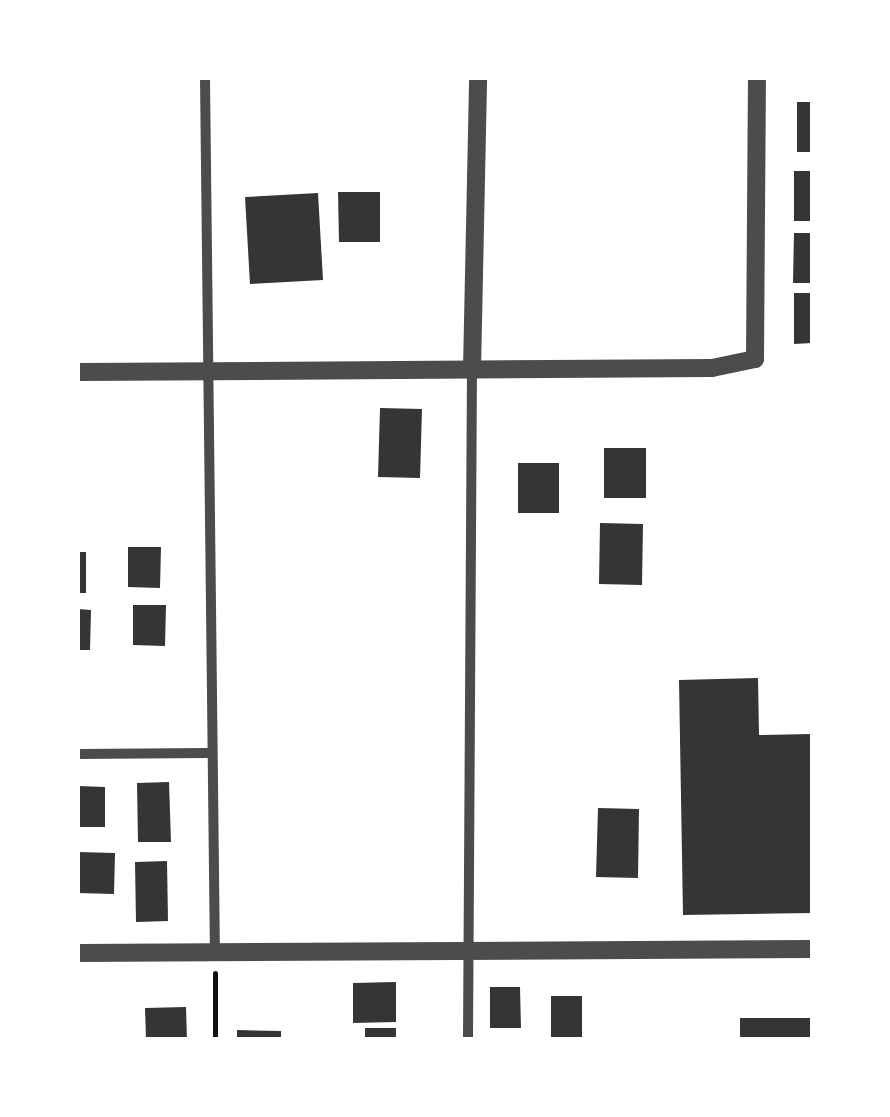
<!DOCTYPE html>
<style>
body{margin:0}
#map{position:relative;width:890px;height:1117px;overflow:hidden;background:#fff;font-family:"Golos Text",sans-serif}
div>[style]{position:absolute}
.building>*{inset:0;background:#353535}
.path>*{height:5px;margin:-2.5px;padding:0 2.5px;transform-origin:2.5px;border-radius:2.5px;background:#111}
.minor>*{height:10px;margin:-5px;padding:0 5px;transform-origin:5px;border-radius:5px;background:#4c4c4c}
.tertiary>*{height:18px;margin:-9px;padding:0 9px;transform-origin:9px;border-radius:9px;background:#4c4c4c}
span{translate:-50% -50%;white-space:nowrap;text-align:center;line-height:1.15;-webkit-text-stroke:9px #fff;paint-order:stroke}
.frame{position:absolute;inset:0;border:80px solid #fff;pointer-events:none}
</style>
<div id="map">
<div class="building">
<div style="clip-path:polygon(797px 102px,812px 102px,812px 152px,797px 152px)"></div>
<div style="clip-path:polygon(794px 171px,812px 171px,812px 221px,794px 221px)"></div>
<div style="clip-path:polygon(338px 192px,380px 192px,380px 242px,339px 242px)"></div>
<div style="clip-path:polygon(318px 193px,323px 280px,250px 284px,245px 197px)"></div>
<div style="clip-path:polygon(794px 233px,812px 233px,812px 283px,793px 283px)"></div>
<div style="clip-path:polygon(794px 293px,812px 293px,812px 343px,794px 344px)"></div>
<div style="clip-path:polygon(380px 408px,422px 409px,420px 478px,378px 477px)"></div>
<div style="clip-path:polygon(604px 448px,646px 448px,646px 498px,604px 498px)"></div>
<div style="clip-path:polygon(518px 463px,559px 463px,559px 513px,518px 513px)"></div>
<div style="clip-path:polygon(600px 523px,643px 524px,642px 585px,599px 584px)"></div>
<div style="clip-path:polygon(128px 547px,161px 547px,160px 588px,128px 587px)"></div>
<div style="clip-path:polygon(78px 552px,86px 552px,86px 593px,78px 593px)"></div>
<div style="clip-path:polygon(133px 605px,166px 605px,165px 646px,133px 645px)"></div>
<div style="clip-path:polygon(78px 609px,91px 610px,90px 650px,78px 650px)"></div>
<div style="clip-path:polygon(758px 678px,759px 735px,812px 734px,812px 913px,683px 915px,679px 680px)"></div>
<div style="clip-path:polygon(169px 782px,171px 842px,138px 842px,137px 783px)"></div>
<div style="clip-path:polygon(78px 786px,105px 787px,105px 827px,78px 827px)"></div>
<div style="clip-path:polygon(598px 808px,639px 809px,638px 878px,596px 877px)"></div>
<div style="clip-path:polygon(78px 852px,115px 853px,114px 894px,78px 893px)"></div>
<div style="clip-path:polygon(167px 861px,168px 921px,136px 922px,135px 862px)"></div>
<div style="clip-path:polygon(396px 982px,396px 1022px,353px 1023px,353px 983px)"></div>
<div style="clip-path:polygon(490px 987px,520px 987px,521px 1028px,490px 1028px)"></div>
<div style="clip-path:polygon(551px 996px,582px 996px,582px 1037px,551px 1038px)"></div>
<div style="clip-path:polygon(186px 1007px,187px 1040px,146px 1040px,145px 1008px)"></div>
<div style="clip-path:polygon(740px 1018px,812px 1018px,812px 1040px,740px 1040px)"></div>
<div style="clip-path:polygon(365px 1028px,396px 1028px,396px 1040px,365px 1040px)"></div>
<div style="clip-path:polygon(237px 1030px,281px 1031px,281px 1040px,237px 1040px)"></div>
</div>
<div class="path">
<div style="left:215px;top:973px;width:67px;rotate:90deg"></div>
</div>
<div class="minor">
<div style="left:205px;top:78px;width:876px;rotate:89.35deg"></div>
<div style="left:78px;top:754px;width:129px;rotate:-0.4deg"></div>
<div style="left:468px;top:1040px;width:670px;rotate:-89.66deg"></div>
</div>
<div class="tertiary">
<div style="left:472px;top:370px;width:292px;rotate:-88.8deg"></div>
<div style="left:78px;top:372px;width:634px;rotate:-0.36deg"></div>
<div style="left:712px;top:368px;width:44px;rotate:-11.8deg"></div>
<div style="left:755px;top:359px;width:281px;rotate:-89.6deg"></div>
<div style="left:78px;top:953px;width:734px;rotate:-0.31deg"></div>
</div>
<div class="frame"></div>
</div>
